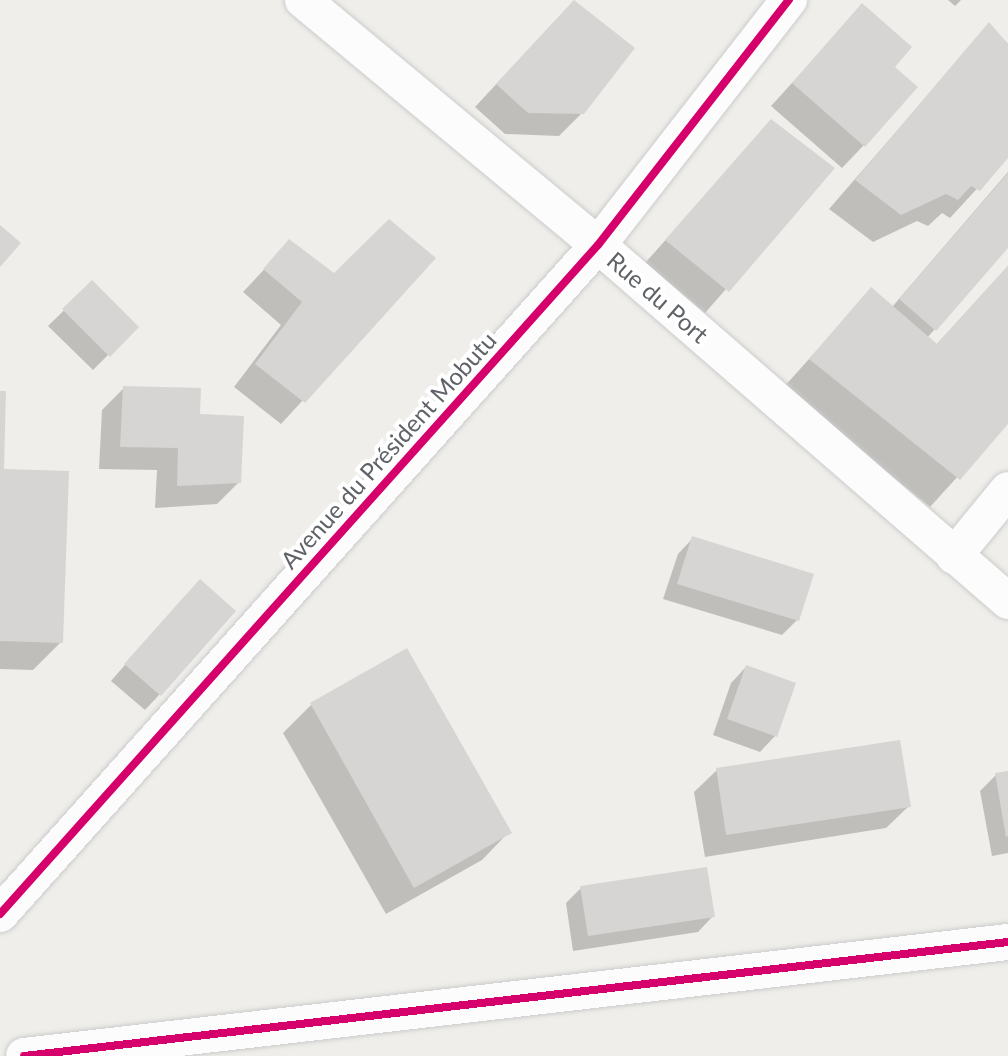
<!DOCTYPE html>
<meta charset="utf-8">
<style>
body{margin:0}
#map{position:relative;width:1008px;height:1056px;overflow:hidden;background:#efeeea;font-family:Lato,sans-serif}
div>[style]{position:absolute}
.shadow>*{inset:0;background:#0003}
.building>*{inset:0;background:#d6d5d3}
.roads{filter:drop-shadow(0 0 2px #cbcccc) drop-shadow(0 0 2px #cbcccc)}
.minor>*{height:36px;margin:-18px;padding:0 18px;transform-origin:18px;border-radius:18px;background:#fdfcfc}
.cycleway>*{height:8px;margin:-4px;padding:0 4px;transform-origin:4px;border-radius:4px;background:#d6006c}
span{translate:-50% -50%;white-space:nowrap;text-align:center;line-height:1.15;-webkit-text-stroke:8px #fff;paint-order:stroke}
.street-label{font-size:24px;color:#5f6368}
</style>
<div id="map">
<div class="shadow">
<div style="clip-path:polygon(948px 0,961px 0,955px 6px)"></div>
<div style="clip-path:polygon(862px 6px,892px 68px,864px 145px,842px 168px,771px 106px)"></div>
<div style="clip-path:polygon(553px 23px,582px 113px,559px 136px,505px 134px,475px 107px)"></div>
<div style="clip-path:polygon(989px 25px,1008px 44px,1008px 155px,950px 218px,942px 213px,928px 226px,917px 221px,873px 242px,829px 209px)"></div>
<div style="clip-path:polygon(772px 121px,832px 168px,705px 313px,645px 263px)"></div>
<div style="clip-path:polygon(1008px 172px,1008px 245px,927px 338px,936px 345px,1008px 266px,1008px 421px,930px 507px,783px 388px,871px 290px,892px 307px)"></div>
<div style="clip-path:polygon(290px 242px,334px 276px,433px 259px,281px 424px,234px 387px,281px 325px,243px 292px)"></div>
<div style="clip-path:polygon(92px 283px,136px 327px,93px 370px,48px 326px)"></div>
<div style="clip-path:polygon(124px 388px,197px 416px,239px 482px,217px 504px,155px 508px,157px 470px,99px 469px,102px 410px)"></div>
<div style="clip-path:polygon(0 393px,2px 471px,61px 642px,33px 670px,0 669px)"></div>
<div style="clip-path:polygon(693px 538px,797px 620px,782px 635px,663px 599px,678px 554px)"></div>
<div style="clip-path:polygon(184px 597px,160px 694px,145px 710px,111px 681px)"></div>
<div style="clip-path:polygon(746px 667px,775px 736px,760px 752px,713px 735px,731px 683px)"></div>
<div style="clip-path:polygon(311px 705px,509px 832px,482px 860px,386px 914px,283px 733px)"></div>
<div style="clip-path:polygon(717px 770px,909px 806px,886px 828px,705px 857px,694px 792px)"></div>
<div style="clip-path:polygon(1008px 773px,1008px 853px,992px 856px,980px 791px,996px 775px)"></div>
<div style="clip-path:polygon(581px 888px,713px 916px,698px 932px,573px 951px,566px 903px)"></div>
</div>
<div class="building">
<div style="clip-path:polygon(574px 0,635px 48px,584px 114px,528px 113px,496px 84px)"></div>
<div style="clip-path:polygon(862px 3px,912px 47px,895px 67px,918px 87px,865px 147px,792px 83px)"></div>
<div style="clip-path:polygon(989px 22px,1008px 44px,1008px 158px,980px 191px,971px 186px,958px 200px,946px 194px,901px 215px,855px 180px)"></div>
<div style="clip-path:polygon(771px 119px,835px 168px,729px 292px,665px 240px)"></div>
<div style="clip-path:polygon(1008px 173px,1008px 248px,936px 331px,899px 299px)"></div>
<div style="clip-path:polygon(389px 219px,436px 258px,305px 403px,255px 364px,302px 302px,263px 269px,289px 239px,334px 273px)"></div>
<div style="clip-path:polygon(0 225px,21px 243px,0 267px)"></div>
<div style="clip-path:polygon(1008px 266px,1008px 424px,960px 480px,809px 359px,871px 287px,937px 344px)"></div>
<div style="clip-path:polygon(92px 280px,139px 327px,110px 357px,62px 309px)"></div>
<div style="clip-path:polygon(123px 386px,201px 388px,200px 414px,244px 416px,241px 483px,177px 486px,178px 448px,120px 447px)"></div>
<div style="clip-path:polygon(0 391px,6px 391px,4px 469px,69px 471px,63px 643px,0 641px)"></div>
<div style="clip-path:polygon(692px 536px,814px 574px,799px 621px,677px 584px)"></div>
<div style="clip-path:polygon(200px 579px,236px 611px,161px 696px,124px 664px)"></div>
<div style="clip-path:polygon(407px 648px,512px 833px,414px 888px,310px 703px)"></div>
<div style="clip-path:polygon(746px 665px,796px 683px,777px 737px,727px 719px)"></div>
<div style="clip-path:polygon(900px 740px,911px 807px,726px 835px,716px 768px)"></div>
<div style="clip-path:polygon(1008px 771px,1008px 836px,1006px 837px,995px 773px)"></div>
<div style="clip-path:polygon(707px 867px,715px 917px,588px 936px,580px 886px)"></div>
</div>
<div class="roads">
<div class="minor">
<div style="left:303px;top:0;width:383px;rotate:39.7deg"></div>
<div style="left:598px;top:245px;width:543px;rotate:40.97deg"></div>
<div style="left:954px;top:556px;width:85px;rotate:-50.7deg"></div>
<div style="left:0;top:914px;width:897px;rotate:-48.21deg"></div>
<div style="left:598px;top:245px;width:311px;rotate:-52.1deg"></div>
<div style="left:24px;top:1056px;width:991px;rotate:-6.61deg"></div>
</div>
</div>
<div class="cycleway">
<div style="left:0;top:914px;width:897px;rotate:-48.21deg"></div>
<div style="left:598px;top:245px;width:311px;rotate:-52.1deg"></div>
<div style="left:24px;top:1056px;width:991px;rotate:-6.61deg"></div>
</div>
<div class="street-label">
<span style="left:658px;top:297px;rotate:41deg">Rue du Port</span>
<span style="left:388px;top:450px;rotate:-48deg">Avenue du Président Mobutu</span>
</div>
</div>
